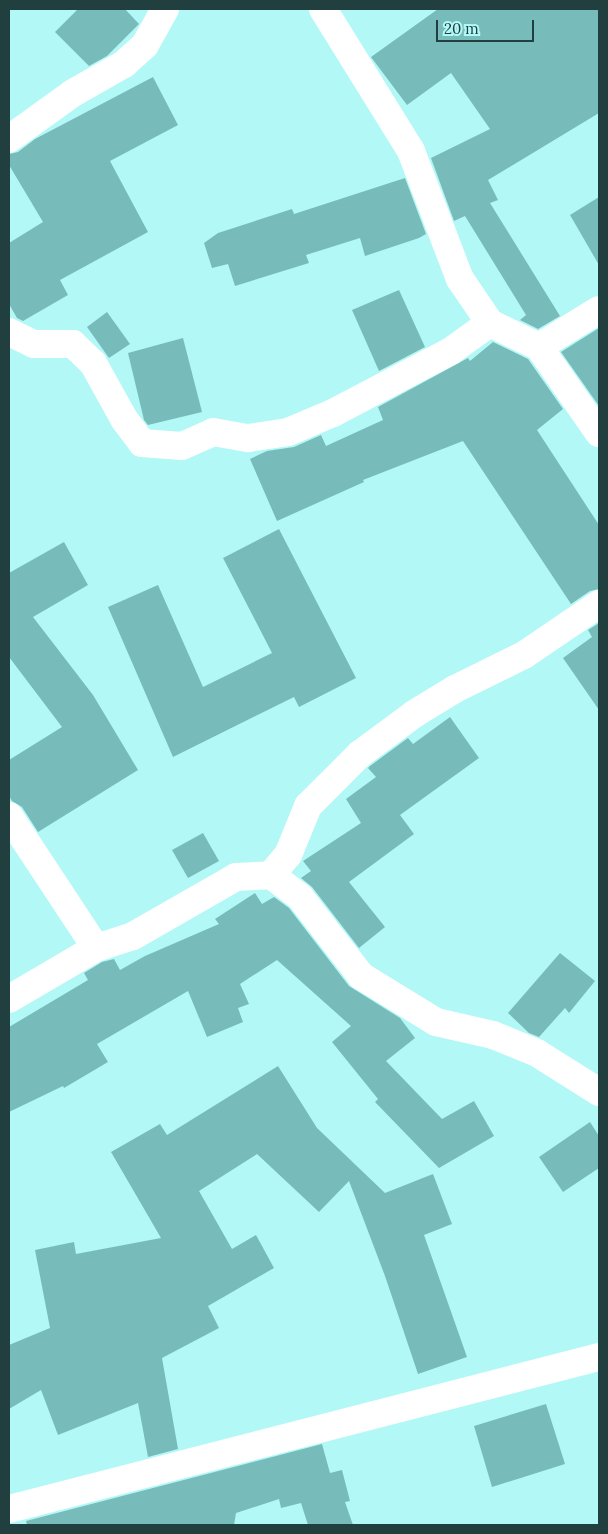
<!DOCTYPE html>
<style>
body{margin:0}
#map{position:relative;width:608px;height:1534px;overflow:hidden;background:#b1f8f7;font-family:Lora,serif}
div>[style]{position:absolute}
.building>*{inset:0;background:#77bcbb}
.minor>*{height:28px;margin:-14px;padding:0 14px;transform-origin:14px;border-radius:14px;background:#fff}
span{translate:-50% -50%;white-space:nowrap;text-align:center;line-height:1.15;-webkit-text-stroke:4.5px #b1f8f7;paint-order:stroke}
.frame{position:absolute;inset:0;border:10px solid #223f3f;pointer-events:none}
.scale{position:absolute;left:436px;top:20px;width:98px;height:22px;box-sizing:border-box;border:2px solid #223f3f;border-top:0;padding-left:6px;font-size:15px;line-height:18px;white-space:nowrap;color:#223f3f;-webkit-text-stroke:4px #b1f8f7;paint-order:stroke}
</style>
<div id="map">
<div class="building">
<div style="clip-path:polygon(78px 9px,125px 9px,139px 24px,107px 56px,89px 66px,55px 32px)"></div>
<div style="clip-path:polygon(438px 9px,599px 9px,599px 113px,488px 180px,498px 200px,490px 203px,560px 316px,538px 329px,520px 320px,526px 315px,465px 216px,454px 221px,431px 158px,490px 129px,451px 73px,407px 105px,371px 57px)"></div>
<div style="clip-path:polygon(153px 77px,178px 125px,110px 161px,148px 232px,60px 280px,68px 295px,23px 321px,17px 318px,9px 304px,9px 243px,43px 222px,9px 165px,9px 154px,18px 152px,35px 139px)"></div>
<div style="clip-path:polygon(405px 178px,426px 234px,419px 238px,365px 256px,360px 238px,306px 255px,309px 263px,235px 286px,228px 264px,212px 268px,204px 243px,218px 233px,292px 209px,294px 214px)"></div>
<div style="clip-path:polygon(599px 197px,599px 265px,570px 215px)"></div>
<div style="clip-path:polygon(399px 290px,425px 347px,379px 371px,352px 310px)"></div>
<div style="clip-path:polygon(107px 312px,130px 344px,109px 358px,87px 327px)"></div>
<div style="clip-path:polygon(599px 328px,599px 406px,561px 352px)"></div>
<div style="clip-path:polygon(183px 338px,202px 412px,148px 425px,144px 420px,128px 353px)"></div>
<div style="clip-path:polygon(493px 342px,528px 359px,563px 409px,537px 430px,599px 525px,599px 589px,590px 591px,571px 604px,463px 441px,363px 480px,364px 482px,277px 521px,250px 459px,267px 451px,294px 447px,321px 435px,326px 446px,383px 420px,378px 407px,468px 358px,470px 361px)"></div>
<div style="clip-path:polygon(279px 529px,356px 678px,299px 707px,294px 697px,173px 757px,108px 607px,158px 585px,203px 687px,272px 653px,223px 558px)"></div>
<div style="clip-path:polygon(64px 542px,88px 585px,33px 617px,93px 695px,138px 770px,38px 832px,22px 807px,12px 801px,9px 796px,9px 760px,62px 727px,9px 657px,9px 573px)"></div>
<div style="clip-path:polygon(599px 623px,599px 710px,563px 658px,592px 637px,588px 630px)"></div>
<div style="clip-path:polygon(450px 717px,479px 758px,400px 815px,414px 834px,349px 882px,385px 927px,359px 948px,312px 887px,301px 878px,311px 871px,303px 861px,361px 823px,346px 799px,376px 777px,368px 768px,370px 766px,408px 738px,413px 744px)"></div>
<div style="clip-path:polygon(203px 833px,219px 861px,188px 878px,172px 850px)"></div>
<div style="clip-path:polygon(255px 893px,262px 904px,274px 897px,289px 908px,349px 986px,400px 1018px,415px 1038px,386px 1061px,442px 1119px,474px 1101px,494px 1136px,439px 1168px,375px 1102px,378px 1099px,332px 1042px,351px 1026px,277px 960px,240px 984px,249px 1004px,238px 1008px,243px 1022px,207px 1037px,188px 991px,97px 1044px,108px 1062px,64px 1088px,63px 1086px,9px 1112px,9px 1027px,88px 980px,84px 973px,102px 962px,114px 959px,120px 970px,145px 956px,219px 924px,215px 919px)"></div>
<div style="clip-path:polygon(560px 953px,595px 981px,569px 1013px,565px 1008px,539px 1037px,529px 1033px,508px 1013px)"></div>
<div style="clip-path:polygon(278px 1066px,317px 1128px,385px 1193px,433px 1174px,452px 1224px,424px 1235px,467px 1357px,418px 1374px,385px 1276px,349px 1181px,319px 1212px,257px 1154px,199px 1191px,232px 1249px,256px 1235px,274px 1268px,208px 1306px,219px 1328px,162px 1358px,178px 1449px,148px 1457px,138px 1403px,58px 1435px,41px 1390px,9px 1409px,9px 1345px,50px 1328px,35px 1250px,74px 1242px,76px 1254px,161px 1238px,111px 1152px,160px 1124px,167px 1135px)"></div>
<div style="clip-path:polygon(590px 1122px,599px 1136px,599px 1168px,563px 1192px,539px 1157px)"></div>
<div style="clip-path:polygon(546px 1404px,565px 1464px,492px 1487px,474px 1426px)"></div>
<div style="clip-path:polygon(322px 1444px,330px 1473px,342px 1470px,350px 1501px,345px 1502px,353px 1525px,308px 1525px,301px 1503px,281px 1508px,279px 1499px,236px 1513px,234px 1525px,27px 1525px,26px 1521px)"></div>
</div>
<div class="minor">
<div style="left:323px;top:9px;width:167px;rotate:58.2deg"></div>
<div style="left:411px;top:151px;width:137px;rotate:69.1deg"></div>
<div style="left:460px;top:279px;width:53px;rotate:55.7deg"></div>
<div style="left:490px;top:323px;width:55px;rotate:26.1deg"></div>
<div style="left:539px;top:347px;width:105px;rotate:55.1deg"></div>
<div style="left:9px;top:139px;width:79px;rotate:-35.7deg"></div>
<div style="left:73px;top:93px;width:59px;rotate:-29.6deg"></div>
<div style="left:124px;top:64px;width:28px;rotate:-42deg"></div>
<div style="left:145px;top:45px;width:41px;rotate:-60.9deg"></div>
<div style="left:9px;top:332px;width:28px;rotate:26deg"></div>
<div style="left:34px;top:344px;width:39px"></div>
<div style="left:73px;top:344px;width:28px;rotate:44deg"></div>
<div style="left:93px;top:363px;width:64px;rotate:61deg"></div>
<div style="left:124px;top:419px;width:30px;rotate:53deg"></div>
<div style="left:142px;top:443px;width:40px;rotate:4.3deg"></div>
<div style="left:182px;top:446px;width:34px;rotate:-24deg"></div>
<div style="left:213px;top:432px;width:36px;rotate:10deg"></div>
<div style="left:248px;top:438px;width:40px;rotate:-8.5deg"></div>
<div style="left:288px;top:432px;width:49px;rotate:-22.9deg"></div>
<div style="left:333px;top:413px;width:133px;rotate:-27.7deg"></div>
<div style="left:451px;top:351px;width:48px;rotate:-35.7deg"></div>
<div style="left:539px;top:347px;width:70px;rotate:-31.7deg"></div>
<div style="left:9px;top:816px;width:158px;rotate:56.6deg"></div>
<div style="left:271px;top:875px;width:26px;rotate:-50deg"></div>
<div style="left:288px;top:855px;width:53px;rotate:-67.8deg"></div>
<div style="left:308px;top:806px;width:74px;rotate:-45deg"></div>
<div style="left:360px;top:754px;width:67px;rotate:-36.5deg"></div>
<div style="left:414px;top:714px;width:48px;rotate:-31.4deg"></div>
<div style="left:455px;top:689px;width:77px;rotate:-26.2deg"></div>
<div style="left:524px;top:655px;width:91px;rotate:-34.2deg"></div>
<div style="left:9px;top:999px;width:101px;rotate:-30.4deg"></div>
<div style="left:96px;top:948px;width:39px;rotate:-18deg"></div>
<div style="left:133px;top:936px;width:119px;rotate:-29.8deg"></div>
<div style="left:236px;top:877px;width:35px;rotate:-3deg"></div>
<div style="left:271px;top:875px;width:36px;rotate:37deg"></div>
<div style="left:300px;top:897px;width:100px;rotate:52.3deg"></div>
<div style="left:361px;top:976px;width:88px;rotate:31.5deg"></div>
<div style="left:436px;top:1022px;width:58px;rotate:12.8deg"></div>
<div style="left:493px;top:1035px;width:48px;rotate:22.2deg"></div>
<div style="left:537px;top:1053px;width:73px;rotate:32.2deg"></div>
<div style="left:9px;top:1509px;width:609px;rotate:-14.45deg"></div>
</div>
<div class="frame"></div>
<div class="scale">20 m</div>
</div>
